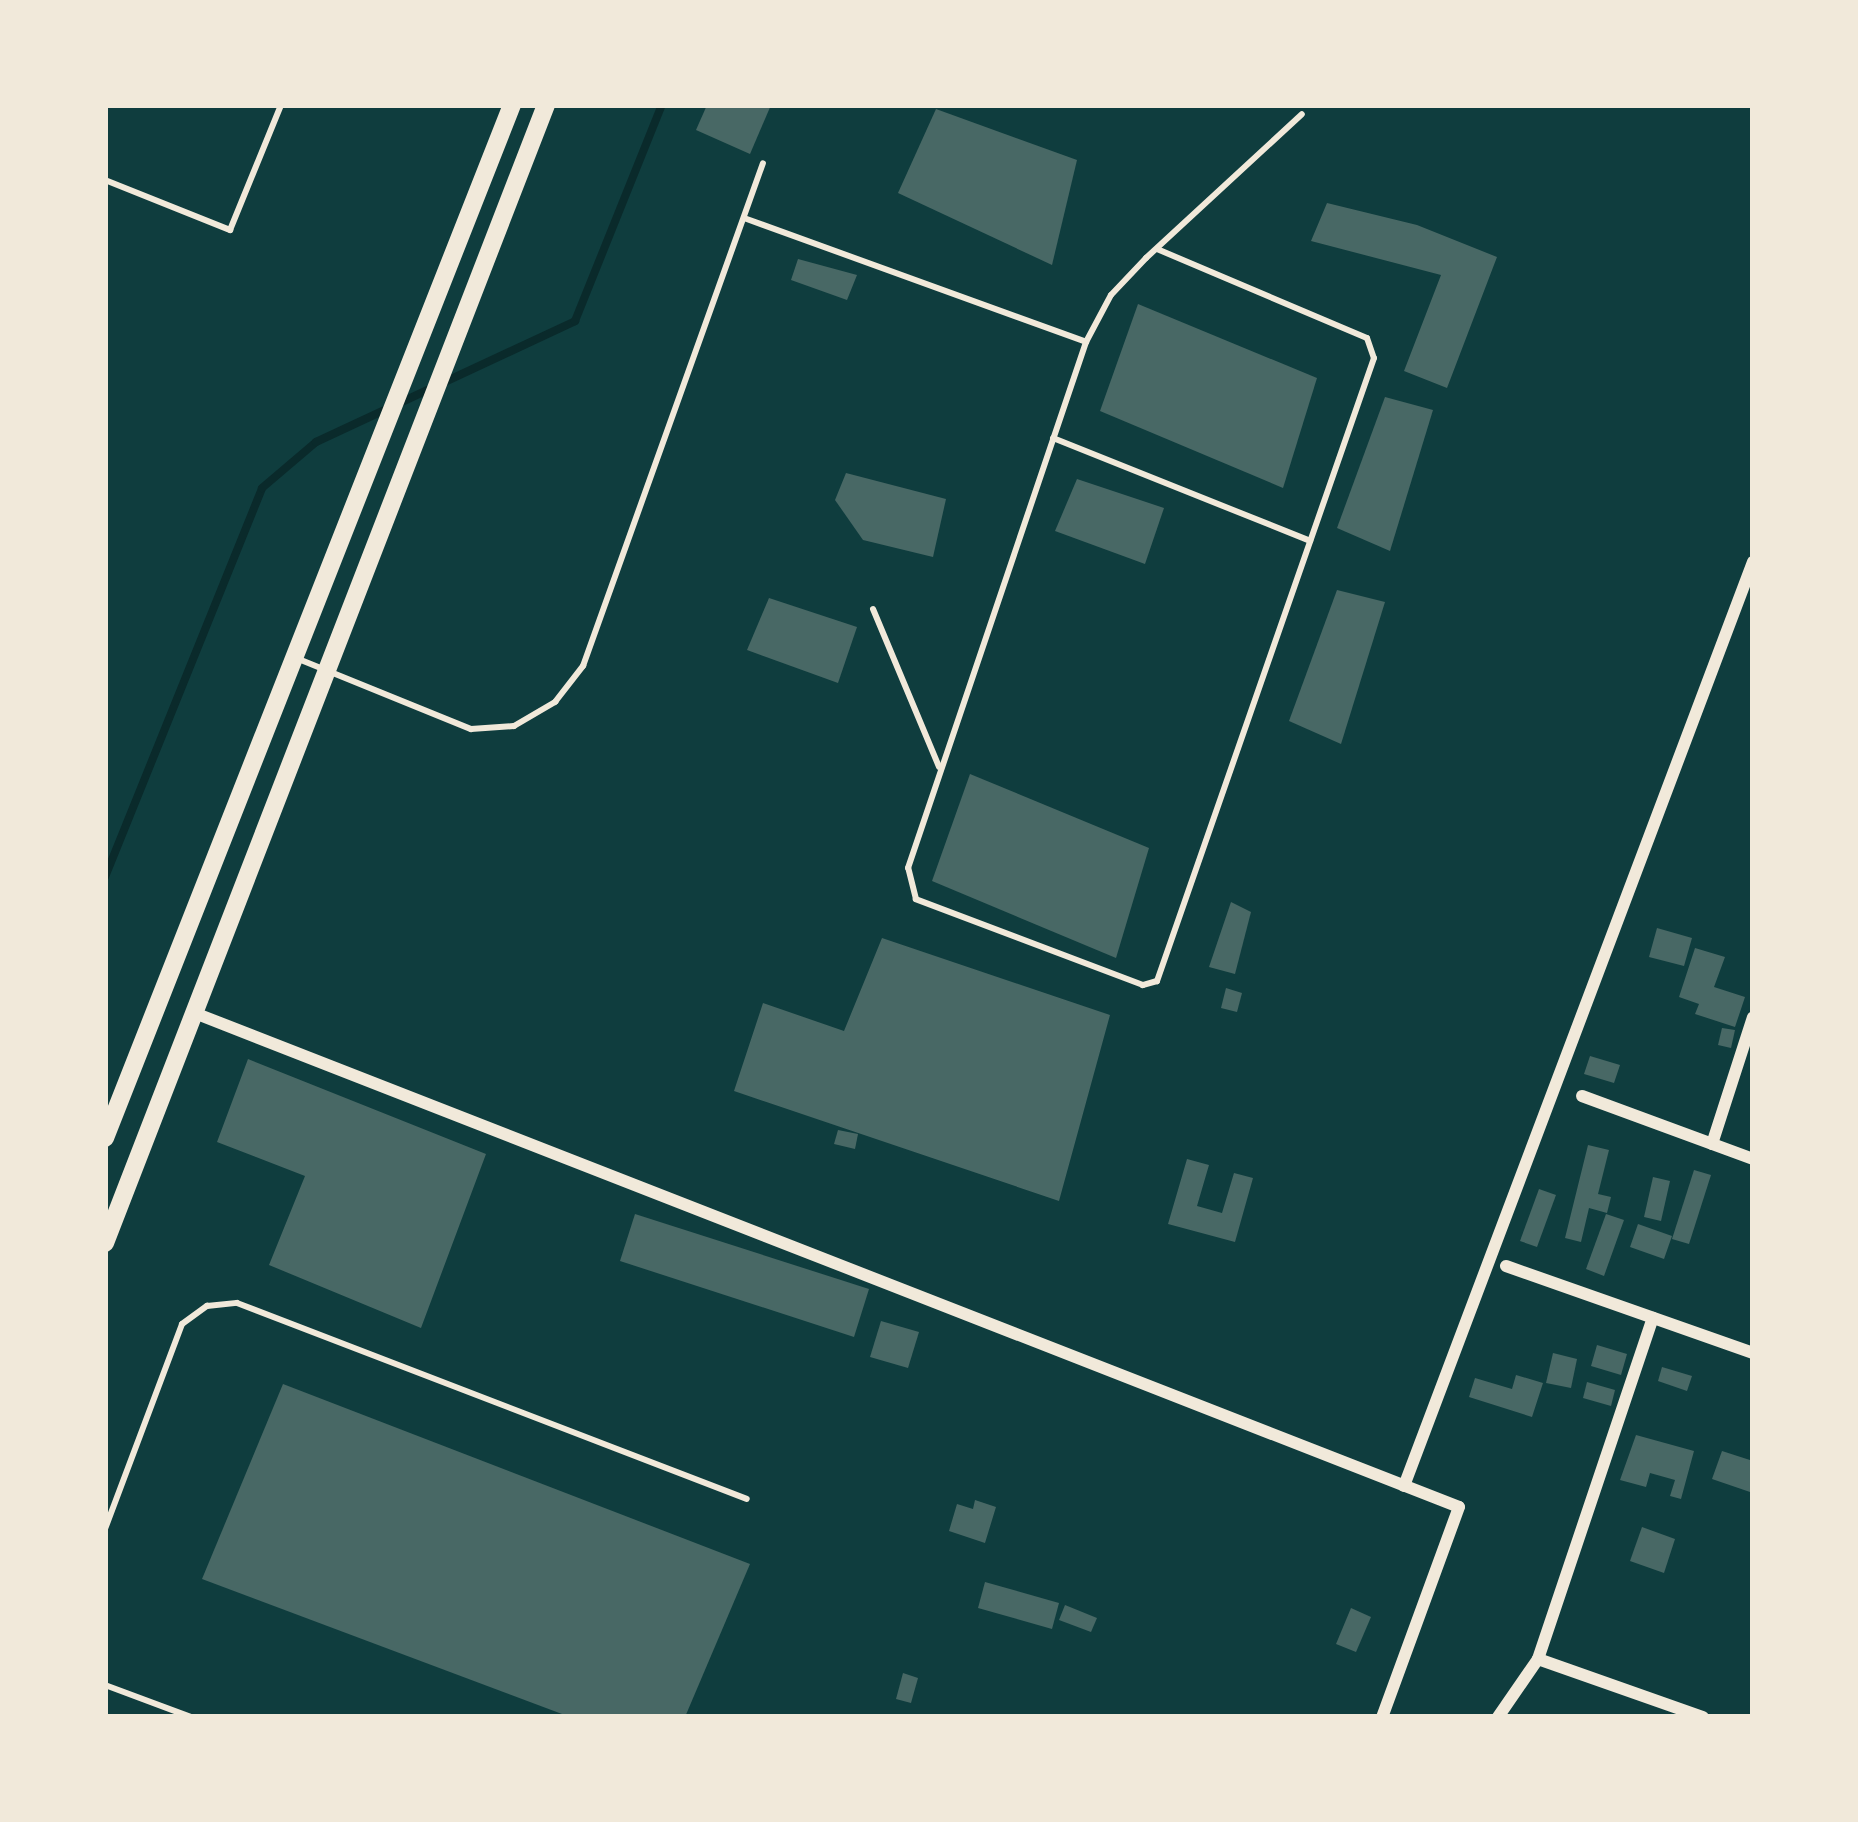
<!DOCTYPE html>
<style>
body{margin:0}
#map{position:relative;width:1858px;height:1822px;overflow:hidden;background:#0f3d3e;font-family:Helvetica,sans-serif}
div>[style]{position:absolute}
.stream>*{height:8px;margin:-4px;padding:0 4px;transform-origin:4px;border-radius:4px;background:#0a2a2b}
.building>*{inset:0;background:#486865}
.service>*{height:6px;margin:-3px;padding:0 3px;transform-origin:3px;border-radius:3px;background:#f1e9da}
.minor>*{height:12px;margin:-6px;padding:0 6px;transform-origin:6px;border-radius:6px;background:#f1e9da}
.secondary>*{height:18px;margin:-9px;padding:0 9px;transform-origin:9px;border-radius:9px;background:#f1e9da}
span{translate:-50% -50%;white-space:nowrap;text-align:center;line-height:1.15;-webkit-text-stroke:12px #f1e9da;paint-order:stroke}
.frame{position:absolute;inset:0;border:108px solid #f1e9da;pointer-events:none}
</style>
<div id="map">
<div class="stream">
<div style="left:105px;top:877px;width:419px;rotate:-68deg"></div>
<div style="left:262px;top:488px;width:71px;rotate:-40.4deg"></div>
<div style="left:316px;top:442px;width:286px;rotate:-25deg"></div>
<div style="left:575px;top:321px;width:233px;rotate:-68.1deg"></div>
</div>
<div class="building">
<div style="clip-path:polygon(707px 105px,771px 105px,750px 154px,696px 130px)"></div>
<div style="clip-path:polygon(936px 109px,1077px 160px,1052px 265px,898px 193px)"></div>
<div style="clip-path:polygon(1327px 203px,1417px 225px,1497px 257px,1447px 388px,1404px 371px,1441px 275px,1311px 241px)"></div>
<div style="clip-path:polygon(798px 259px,857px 275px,847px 300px,791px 280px)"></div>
<div style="clip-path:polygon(1138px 304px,1317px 378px,1283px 488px,1100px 411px)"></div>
<div style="clip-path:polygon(1385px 397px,1433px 410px,1390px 551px,1337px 528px)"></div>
<div style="clip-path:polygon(846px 473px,946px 499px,933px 557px,863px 540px,835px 500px)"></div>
<div style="clip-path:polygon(1077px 479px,1164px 508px,1145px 564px,1055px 531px)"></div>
<div style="clip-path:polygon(1337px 590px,1385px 602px,1341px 744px,1289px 721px)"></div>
<div style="clip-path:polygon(769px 598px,857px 627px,838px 683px,747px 650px)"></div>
<div style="clip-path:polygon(970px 774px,1149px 848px,1116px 958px,932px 881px)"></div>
<div style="clip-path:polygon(1231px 902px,1251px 912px,1235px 974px,1209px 967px)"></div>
<div style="clip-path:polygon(1657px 928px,1692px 938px,1684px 966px,1649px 957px)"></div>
<div style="clip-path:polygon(882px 938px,1110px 1015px,1059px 1201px,734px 1091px,763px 1003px,844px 1031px)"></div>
<div style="clip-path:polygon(1695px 948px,1725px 957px,1714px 987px,1745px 997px,1735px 1027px,1695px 1014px,1699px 1004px,1679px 997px)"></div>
<div style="clip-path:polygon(1226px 988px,1242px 993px,1237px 1012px,1221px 1008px)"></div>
<div style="clip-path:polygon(1722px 1028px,1735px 1030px,1731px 1048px,1718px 1045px)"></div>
<div style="clip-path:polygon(1590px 1056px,1620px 1065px,1614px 1083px,1584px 1074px)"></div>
<div style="clip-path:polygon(248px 1059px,486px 1154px,421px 1328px,269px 1265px,305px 1176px,217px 1142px)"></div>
<div style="clip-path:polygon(838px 1130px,858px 1134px,855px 1149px,834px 1144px)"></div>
<div style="clip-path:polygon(1588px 1145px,1609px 1150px,1598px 1194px,1611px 1197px,1607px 1213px,1589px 1208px,1581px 1242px,1565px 1238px)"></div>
<div style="clip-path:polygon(1187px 1159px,1209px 1165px,1197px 1206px,1222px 1213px,1234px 1173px,1253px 1178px,1235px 1242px,1168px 1224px)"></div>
<div style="clip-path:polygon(1694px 1170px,1711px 1175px,1689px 1244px,1672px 1239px)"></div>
<div style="clip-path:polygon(1653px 1177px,1670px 1181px,1661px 1221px,1644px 1217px)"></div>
<div style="clip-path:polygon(1539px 1189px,1556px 1195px,1537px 1247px,1520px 1241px)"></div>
<div style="clip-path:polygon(635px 1214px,869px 1289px,854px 1337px,620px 1261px)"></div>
<div style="clip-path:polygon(1606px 1214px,1624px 1220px,1604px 1276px,1586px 1269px)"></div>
<div style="clip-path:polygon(1638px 1224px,1672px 1236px,1664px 1259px,1630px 1247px)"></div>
<div style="clip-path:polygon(881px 1321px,919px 1332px,908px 1368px,870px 1357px)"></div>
<div style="clip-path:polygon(1597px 1345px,1627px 1354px,1621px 1375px,1591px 1366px)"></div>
<div style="clip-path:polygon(1553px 1353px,1577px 1359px,1571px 1388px,1546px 1383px)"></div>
<div style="clip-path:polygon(1662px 1367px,1692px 1376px,1687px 1391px,1658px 1381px)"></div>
<div style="clip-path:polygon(1516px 1375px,1543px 1383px,1532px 1417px,1469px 1397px,1475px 1378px,1512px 1389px)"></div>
<div style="clip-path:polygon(1587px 1382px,1615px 1390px,1611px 1406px,1583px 1398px)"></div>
<div style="clip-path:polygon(283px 1384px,750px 1564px,685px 1717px,570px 1717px,202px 1579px)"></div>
<div style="clip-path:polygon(1636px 1435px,1694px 1451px,1681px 1499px,1670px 1496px,1675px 1480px,1650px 1473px,1646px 1487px,1620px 1480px)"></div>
<div style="clip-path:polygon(1722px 1451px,1753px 1461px,1750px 1492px,1712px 1479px)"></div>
<div style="clip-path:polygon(975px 1500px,996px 1507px,985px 1543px,949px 1531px,957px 1504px,973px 1509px)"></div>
<div style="clip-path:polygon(1642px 1527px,1675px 1539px,1664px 1573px,1630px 1561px)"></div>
<div style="clip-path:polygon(985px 1582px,1059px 1603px,1052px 1629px,978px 1608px)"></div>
<div style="clip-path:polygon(1065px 1605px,1097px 1618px,1091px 1632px,1059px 1620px)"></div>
<div style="clip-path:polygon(1351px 1608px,1371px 1617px,1356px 1652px,1336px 1644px)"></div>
<div style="clip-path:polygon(903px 1673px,918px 1678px,911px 1703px,896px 1699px)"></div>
</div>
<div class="service">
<div style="left:105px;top:180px;width:135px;rotate:21.8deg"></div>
<div style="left:230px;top:230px;width:135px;rotate:-67.8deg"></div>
<div style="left:744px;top:218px;width:364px;rotate:19.9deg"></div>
<div style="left:1157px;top:249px;width:228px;rotate:23deg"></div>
<div style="left:1367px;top:338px;width:21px;rotate:71deg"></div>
<div style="left:1374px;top:358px;width:660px;rotate:109.2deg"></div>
<div style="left:1157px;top:981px;width:15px;rotate:164deg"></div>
<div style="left:1143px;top:985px;width:243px;rotate:-159.3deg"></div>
<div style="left:916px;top:899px;width:32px;rotate:-104deg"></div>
<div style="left:908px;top:868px;width:555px;rotate:-71.3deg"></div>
<div style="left:1086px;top:342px;width:53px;rotate:-62deg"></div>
<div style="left:1111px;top:295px;width:51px;rotate:-46.6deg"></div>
<div style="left:1146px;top:258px;width:212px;rotate:-42.7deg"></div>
<div style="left:1053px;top:438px;width:277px;rotate:21.8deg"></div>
<div style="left:873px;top:609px;width:171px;rotate:67.3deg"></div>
<div style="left:296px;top:658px;width:189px;rotate:22.1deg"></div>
<div style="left:471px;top:729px;width:43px;rotate:-4deg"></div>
<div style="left:514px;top:726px;width:48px;rotate:-30.3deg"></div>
<div style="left:555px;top:702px;width:46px;rotate:-52.1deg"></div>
<div style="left:583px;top:666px;width:534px;rotate:-70.31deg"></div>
<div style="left:105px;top:1529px;width:219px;rotate:-69.4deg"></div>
<div style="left:182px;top:1324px;width:31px;rotate:-36deg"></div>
<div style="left:207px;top:1306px;width:30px;rotate:-6deg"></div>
<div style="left:237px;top:1303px;width:546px;rotate:21.02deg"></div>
<div style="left:105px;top:1685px;width:92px;rotate:20.4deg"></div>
</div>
<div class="minor">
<div style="left:192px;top:1012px;width:1360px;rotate:21.34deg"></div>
<div style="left:1459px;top:1507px;width:224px;rotate:110.1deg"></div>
<div style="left:1582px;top:1096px;width:182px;rotate:20.2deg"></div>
<div style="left:1712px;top:1144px;width:133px;rotate:-72.1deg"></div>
<div style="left:1506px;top:1266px;width:262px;rotate:19.4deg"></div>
<div style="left:1404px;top:1486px;width:988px;rotate:-69.31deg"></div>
<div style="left:1538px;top:1659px;width:175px;rotate:19.4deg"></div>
<div style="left:1498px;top:1717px;width:70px;rotate:-55.4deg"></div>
<div style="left:1538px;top:1659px;width:360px;rotate:-71.4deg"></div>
</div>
<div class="secondary">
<div style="left:105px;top:1138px;width:1110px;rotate:-68.5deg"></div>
<div style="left:105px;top:1243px;width:1220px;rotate:-68.82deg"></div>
</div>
<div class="frame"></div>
</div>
